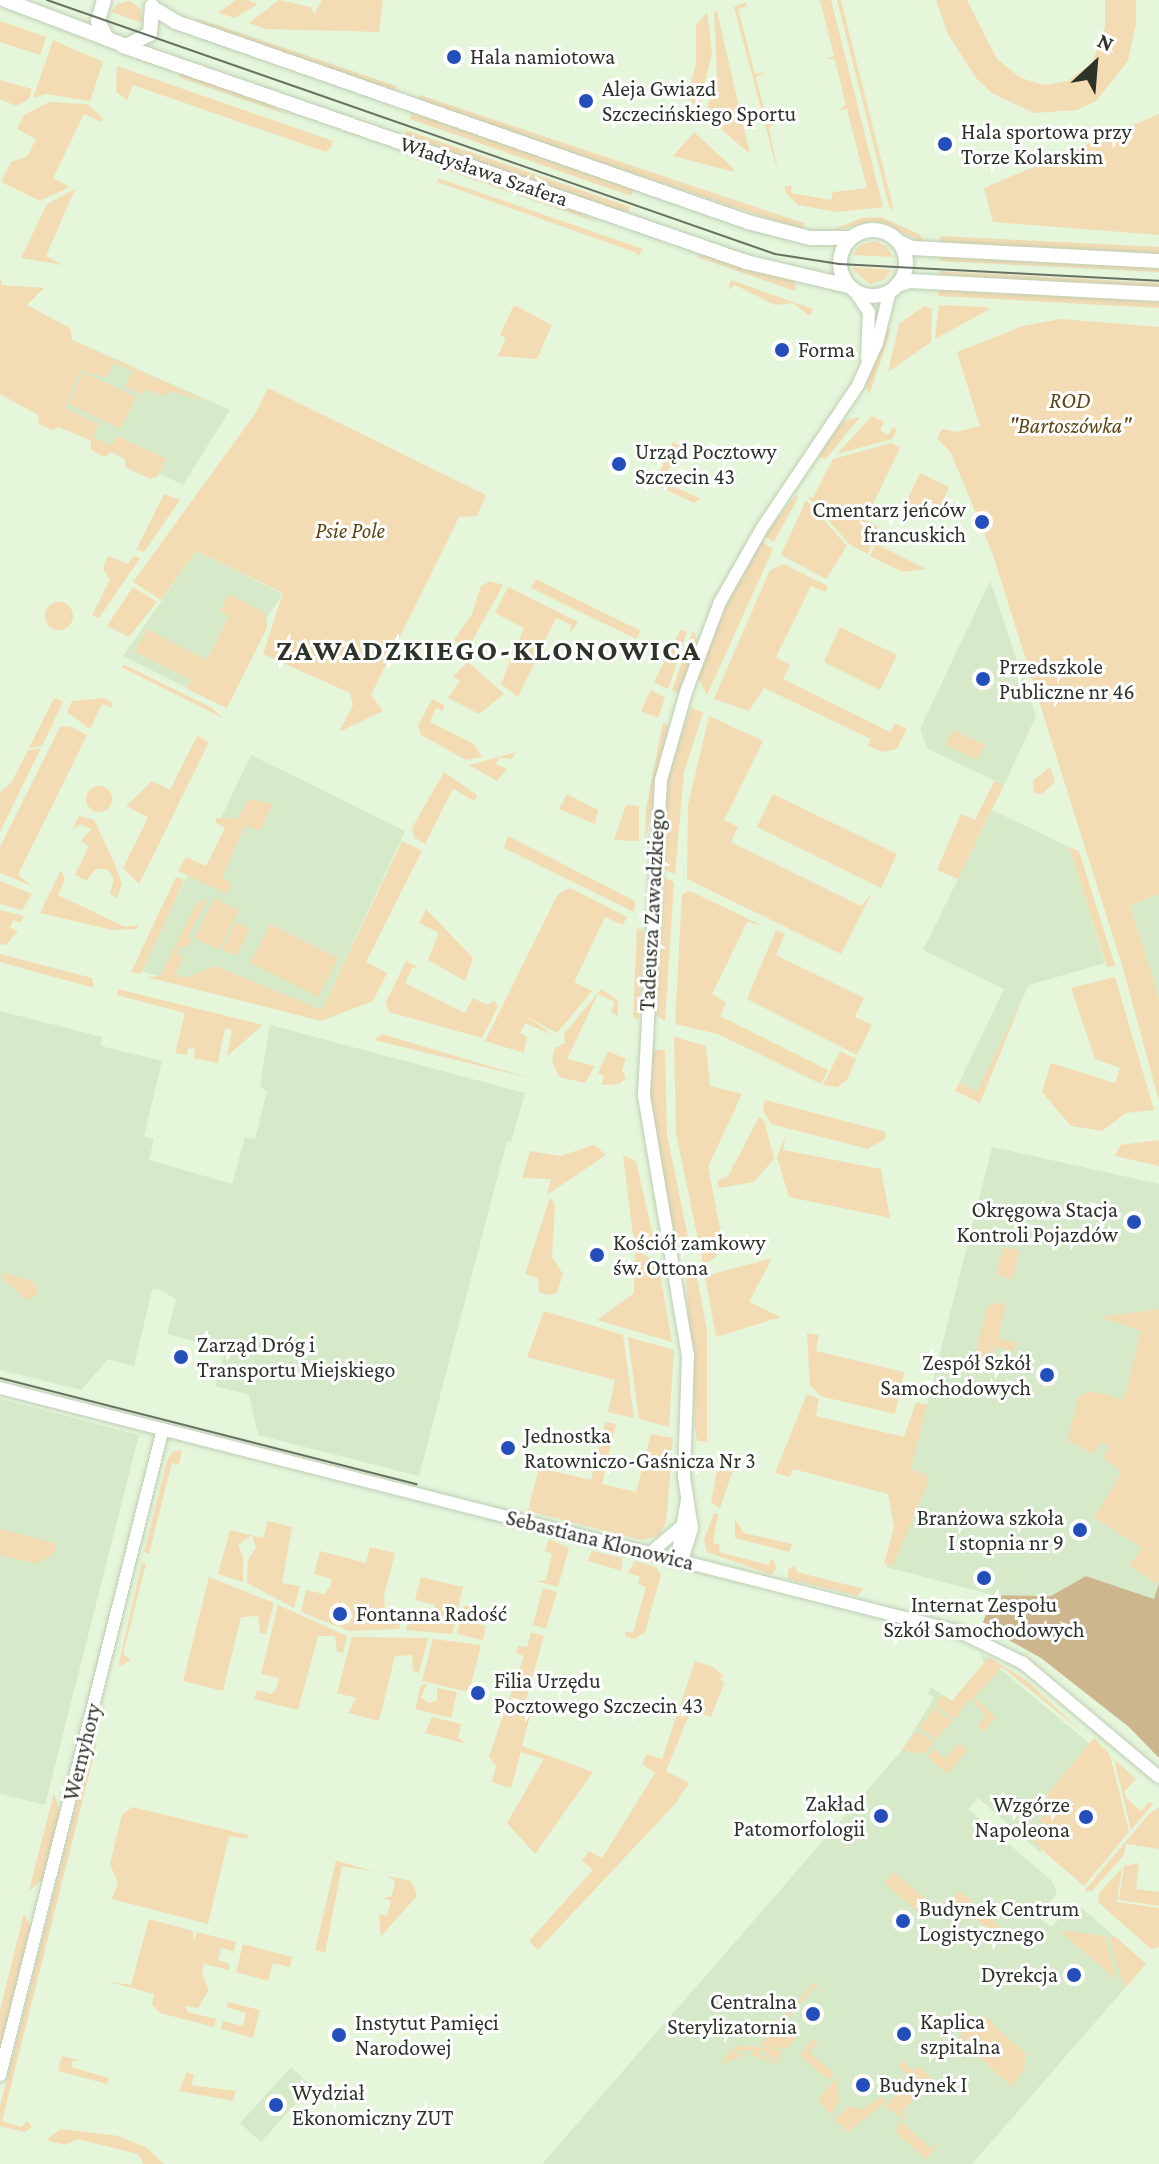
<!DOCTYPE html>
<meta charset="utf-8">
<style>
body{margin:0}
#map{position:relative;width:1159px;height:2164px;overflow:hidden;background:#e5f6db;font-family:"Crimson Pro",serif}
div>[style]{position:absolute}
.built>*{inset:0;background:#d6eaca}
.green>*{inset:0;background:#f3dcb4}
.round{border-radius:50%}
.forest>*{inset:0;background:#cdb68d}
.roads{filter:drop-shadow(0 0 2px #bdcdb3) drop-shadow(0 0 2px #bdcdb3)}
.tertiary>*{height:12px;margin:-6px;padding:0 6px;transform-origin:6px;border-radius:6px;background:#fff}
.secondary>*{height:14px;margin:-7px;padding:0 7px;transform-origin:7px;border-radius:7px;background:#fff}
.secondary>.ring{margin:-7px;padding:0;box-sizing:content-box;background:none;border:14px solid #fff;border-radius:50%}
.tram>*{height:2px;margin:-1px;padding:0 1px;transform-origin:1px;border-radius:1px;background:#687162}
.dots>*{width:22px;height:22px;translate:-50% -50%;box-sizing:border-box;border:4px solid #fff;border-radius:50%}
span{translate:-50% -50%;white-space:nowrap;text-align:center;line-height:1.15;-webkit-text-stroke:6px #fff;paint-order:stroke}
.poi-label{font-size:22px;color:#2d3329}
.left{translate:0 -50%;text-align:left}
.right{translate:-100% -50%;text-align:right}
.street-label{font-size:22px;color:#2d3329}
.park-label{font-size:22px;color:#5c4513;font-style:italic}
.district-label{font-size:30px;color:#2d3329;font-weight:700;letter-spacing:2px}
.north{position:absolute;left:1055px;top:24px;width:80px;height:80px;-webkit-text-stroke:6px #fff;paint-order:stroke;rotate:26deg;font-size:22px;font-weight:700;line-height:32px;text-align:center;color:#2d3329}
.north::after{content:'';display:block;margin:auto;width:28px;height:36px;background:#2d3329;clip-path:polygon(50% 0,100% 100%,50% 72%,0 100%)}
</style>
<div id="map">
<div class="built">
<div style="clip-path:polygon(73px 340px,230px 410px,183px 485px,40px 414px)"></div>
<div style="clip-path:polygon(196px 551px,283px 594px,267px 618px,267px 627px,227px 708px,123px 656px)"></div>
<div style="clip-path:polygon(990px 581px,1036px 716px,1004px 785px,928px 749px,920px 729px)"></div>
<div style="clip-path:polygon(251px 755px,405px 831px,322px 1010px,243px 998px,140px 971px,193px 864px,207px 871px,229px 828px,219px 822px)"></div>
<div style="clip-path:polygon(992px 810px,1069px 847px,1105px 963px,1029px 985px,977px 1091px,959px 1083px,1004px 989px,923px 950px)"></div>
<div style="clip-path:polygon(1159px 894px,1159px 998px,1130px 905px)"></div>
<div style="clip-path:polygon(0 1011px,102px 1037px,101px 1046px,162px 1061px,144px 1136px,154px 1139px,149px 1160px,232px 1184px,245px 1137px,255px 1139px,267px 1092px,260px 1085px,270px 1025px,525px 1093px,511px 1142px,507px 1141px,419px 1476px,258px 1435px,249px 1395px,215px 1386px,226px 1349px,167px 1334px,176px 1299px,158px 1289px,152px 1290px,134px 1366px,108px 1359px,81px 1390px,0 1370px)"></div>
<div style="clip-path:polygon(992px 1147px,1159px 1184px,1159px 1584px,1155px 1599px,1086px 1576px,1052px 1596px,993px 1595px,886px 1567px)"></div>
<div style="clip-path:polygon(0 1399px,139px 1435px,45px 1805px,0 1794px)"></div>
<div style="clip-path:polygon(981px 1653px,1095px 1748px,1044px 1805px,1041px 1853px,978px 1798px,968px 1809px,1053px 1882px,1057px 1893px,1038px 1916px,1051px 1927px,1072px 1906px,1082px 1908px,1146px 1964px,972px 2164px,542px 2164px,902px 1750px,934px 1698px,928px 1693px,931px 1687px,952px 1701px,984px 1663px)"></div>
<div style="clip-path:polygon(291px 2067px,312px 2086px,261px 2142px,240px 2123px)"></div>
</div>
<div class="green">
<div style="clip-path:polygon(236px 0,248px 0,258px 4px,235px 18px,218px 13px)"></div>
<div style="clip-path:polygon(279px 0,311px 7px,314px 14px,322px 0,383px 0,379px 32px,266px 29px,249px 23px)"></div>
<div style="clip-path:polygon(820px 0,831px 0,883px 207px,837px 212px,798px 205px,785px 192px,785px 186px,792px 186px,791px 193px,831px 200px,833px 192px,867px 188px,847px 109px,839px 110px,846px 105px,835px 60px,826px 58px,834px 56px)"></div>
<div style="clip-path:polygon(837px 0,841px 0,894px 211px,889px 206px)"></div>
<div style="clip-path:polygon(936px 0,967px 0,997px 59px,1021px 78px,1044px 85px,1068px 81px,1092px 63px,1105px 28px,1105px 0,1136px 0,1136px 24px,1128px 61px,1096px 101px,1077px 110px,1034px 113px,992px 93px,976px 78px,948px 34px)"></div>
<div style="clip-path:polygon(130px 1px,141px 10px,142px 23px,111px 12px,117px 4px)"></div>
<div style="clip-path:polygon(746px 2px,747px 6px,738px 9px,755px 74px,764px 72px,756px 78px,768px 123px,777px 122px,769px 128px,779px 177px,734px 7px)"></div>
<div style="clip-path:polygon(714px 11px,717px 11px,750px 154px,705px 115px,717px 75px)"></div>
<div style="clip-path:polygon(707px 12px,712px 52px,699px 109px,687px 98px,696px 64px,696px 25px)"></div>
<div style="clip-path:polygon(199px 19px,396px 86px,394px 93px,197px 23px)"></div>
<div style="clip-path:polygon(0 21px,46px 37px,40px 55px,0 42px)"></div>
<div style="clip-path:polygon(53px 40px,103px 62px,90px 101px,45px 94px,33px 98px)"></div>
<div style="clip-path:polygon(117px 66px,333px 141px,330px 148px,326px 152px,133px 85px,127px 100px,116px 92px)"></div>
<div style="clip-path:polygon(181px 70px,262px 100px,288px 115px,178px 77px)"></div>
<div style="clip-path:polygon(0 80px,32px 89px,29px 99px,16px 106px,0 99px)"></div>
<div style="clip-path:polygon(420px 95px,804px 223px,803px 230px,416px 101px)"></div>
<div style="clip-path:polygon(49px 102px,87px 104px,103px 118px,102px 122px,84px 114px,53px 178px,70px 187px,40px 201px,1px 182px,11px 162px,27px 157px,36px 139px,17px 129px,24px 115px)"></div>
<div style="clip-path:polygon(412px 112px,633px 189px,631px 196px,410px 119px)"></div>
<div style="clip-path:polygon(1159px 114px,1159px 235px,993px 222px,984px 188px)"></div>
<div style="clip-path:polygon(406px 130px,630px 207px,627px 215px,403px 137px)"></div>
<div style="clip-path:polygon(694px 132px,733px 168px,734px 172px,673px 156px)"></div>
<div style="clip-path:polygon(448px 165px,562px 204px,599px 223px,438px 167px)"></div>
<div style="clip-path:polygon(438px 178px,643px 249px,637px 257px,637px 253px,437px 182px)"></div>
<div style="clip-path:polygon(75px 189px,46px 256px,63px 265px,21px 258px,47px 204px)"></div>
<div style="clip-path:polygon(881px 217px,919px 234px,924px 242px,874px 221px,826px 233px,861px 218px)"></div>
<div style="clip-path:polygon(941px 236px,1159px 247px,1159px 255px,940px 244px)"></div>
<div style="clip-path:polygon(874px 241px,886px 246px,893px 257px,853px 255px,860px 245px)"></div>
<div style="clip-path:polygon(705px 254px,796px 281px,795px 291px,697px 257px)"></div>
<div style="clip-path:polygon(940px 256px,1159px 267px,1159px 272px,940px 261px)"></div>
<div style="clip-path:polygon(852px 269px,854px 267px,892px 270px,884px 280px,870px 284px)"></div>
<div style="clip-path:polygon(939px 271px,1159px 283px,1159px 288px,939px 277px)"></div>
<div style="clip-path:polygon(0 277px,2px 285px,44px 288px,27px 305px,70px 328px,72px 340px,207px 401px,169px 391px,166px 396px,147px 390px,140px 394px,125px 387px,132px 371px,114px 363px,106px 378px,80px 370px,65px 408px,99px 424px,93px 437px,111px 446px,117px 436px,166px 459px,158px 476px,150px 479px,125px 467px,125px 459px,111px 452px,105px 457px,91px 450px,91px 441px,59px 427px,52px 430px,39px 424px,38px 415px,0 394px)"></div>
<div style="clip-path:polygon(731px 280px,813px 309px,810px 316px,793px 303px,775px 305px,735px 285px,728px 290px)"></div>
<div style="clip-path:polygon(938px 288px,1159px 300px,1159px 308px,938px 296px)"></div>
<div style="clip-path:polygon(514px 305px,552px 325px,537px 359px,498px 356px,506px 338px,500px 335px)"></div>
<div style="clip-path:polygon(939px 305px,986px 307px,990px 309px,935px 339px)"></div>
<div style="clip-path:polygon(924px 306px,932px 309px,931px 342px,888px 372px,899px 324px)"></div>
<div style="clip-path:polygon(1061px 319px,1159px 327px,1159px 894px,1130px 905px,1159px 998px,1159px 1101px,1122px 965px,993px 555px,951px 453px,937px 438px,942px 429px,956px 432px,980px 426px,957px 352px,1023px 326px)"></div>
<div style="clip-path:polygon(884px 328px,890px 328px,888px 339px,869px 395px,866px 384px)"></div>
<div style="clip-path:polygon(83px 372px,136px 397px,121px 429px,68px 404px)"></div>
<div style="clip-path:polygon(268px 388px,486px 495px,477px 516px,459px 517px,371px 695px,383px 711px,339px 732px,353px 705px,350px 693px,263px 654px,283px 593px,196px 551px,161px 600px,133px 582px,257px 411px)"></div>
<div style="clip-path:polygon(872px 416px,884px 422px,880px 430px,888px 435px,893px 427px,897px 430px,892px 439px,837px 454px)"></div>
<div style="clip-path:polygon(860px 417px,826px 459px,817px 456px,843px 421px)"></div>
<div style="clip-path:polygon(673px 442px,680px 446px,663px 482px,701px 499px,694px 503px,654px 484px)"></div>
<div style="clip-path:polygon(891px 443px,900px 448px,865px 520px,879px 527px,868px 554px,849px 544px,808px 497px,813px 498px,833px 459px)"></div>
<div style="clip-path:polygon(920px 473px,949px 487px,935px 518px,902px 510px)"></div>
<div style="clip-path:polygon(164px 494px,180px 500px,144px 552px,136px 550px)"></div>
<div style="clip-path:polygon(796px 495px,798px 498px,774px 542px,764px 536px)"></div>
<div style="clip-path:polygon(806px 500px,847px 546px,826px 579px,781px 555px)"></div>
<div style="clip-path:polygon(761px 541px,773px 549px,707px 695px,697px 676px,719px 619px)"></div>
<div style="clip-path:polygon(876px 544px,926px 569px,903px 572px,870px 556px)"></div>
<div style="clip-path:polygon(108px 556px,128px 564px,133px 556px,140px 558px,99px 618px,92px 615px,110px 580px,103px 568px)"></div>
<div style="clip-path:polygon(784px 564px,828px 586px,825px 592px,811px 586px,776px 657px,790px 665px,783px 679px,890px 732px,895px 723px,907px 729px,897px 749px,883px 752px,868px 746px,871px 739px,764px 688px,749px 711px,714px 699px,770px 570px)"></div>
<div style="clip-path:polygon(536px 579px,641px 631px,636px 639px,531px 588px)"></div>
<div style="clip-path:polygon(490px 581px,503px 585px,466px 652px,454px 640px,472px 614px,481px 586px)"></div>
<div style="clip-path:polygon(133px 587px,157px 602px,129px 637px,107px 626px)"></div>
<div style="clip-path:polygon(508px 587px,578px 622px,570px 633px,571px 625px,556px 618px,518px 697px,501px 684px,524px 628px,495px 613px)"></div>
<div style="clip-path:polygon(229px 594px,264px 612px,267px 627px,227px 708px,187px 689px,191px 680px,135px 652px,147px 629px,207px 660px,229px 616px,220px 611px)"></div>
<div class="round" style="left:45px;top:602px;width:28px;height:28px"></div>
<div style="clip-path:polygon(840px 627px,897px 655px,880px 690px,824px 662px)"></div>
<div style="clip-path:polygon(681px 629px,687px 632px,668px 689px,654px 682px)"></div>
<div style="clip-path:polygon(693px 630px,697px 640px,679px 694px,672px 690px)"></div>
<div style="clip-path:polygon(468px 662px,504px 694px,479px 714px,448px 698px,460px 681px,453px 676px)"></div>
<div style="clip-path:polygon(125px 665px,212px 708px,223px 718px,121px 667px)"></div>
<div style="clip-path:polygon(651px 690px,665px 697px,658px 718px,641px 711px)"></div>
<div style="clip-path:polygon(54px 698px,63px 702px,42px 746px,29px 748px)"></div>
<div style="clip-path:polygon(104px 698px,113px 703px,111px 708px,102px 704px,90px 729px,67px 712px,72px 701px)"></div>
<div style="clip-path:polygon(432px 699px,444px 705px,443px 711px,436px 708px,430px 722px,474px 744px,482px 757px,466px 760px,421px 735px,418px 725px)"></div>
<div style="clip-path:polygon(691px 707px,703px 713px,684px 772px,675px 874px,661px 868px,660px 838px,667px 778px)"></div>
<div style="clip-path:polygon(709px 716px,763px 741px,724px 820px,738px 827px,731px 842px,861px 906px,872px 893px,841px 954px,687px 879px,688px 805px)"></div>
<div style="clip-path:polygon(663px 723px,669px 726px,645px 842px,646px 809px)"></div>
<div style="clip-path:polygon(69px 726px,87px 735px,18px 875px,32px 886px,0 873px,0 847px,60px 727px)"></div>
<div style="clip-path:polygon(953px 730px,985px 745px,977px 760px,946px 745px)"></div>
<div style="clip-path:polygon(197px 736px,209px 742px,139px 884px,123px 868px,148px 817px,126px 806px,152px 781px,170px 790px)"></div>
<div style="clip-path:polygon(41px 748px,0 832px,0 792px,11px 783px,28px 750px)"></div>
<div style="clip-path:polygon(516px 752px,512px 759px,499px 758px,496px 764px,507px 769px,497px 781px,469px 765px)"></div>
<div style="clip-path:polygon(1050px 767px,1055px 782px,1042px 794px,1034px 793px,1033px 781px)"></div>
<div style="clip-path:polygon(444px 772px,477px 795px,475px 801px,453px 789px,425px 844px,414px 837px,412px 828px)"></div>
<div style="clip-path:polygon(994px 781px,1004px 785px,958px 879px,937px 870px,961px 814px,975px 820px)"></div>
<div class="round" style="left:86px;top:786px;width:26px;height:26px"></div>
<div style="clip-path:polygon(567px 794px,598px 810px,595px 824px,559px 809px)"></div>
<div style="clip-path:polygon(773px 794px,897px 854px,881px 888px,757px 827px)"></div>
<div style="clip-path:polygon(249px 799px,273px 804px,260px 831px,245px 825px,222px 877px,232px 884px,227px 894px,178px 871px,186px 857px,206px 866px,225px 828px,215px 822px,217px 818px,237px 819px)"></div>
<div style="clip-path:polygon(626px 805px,639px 806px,639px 841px,614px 840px)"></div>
<div style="clip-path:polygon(79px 816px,94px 820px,114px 862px,122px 884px,117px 898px,110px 894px,114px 879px,107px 869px,95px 869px,87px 881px,75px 875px,89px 846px,81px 841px,91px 829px,80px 824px,72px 830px)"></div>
<div style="clip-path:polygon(508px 836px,635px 901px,634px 912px,504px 848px)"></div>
<div style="clip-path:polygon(402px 841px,422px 851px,366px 962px,387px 973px,373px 1001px,321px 1021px,147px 977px,160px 976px,196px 904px,208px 898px,188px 937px,192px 939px,188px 947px,180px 947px,177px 954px,183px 958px,175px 974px,186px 978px,215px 966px,322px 1010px)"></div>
<div style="clip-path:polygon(1069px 847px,1079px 851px,1115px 966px,1107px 967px)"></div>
<div style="clip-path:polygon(61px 870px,65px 880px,58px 895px,125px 927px,138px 925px,137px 929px,112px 930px,40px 913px)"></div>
<div style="clip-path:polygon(659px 875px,674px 882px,665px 1021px,654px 1014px)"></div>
<div style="clip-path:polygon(176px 877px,184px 880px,141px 974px,131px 972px)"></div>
<div style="clip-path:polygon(0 881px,32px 894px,22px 910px,0 904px)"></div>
<div style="clip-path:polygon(570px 888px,627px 917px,623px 925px,605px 917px,574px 982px,592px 991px,557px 1033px,527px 1017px,553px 1035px,525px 1023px,520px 1033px,527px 1037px,524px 1053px,485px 1041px,558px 894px)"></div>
<div style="clip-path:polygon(690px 891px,763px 926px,747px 922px,712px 994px,726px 1002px,720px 1016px,828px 1070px,821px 1084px,718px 1034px,675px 1024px,682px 894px)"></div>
<div style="clip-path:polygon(214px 898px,239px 910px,219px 950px,195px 938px)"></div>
<div style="clip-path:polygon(426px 909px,473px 958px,465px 981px,428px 960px,439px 933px,419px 923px)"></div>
<div style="clip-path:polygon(0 910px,24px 916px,21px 923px,13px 920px,10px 928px,18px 931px,6px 945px,0 944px)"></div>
<div style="clip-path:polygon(236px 922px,250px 929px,236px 956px,222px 949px)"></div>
<div style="clip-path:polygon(270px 924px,338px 958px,318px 997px,250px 963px)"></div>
<div style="clip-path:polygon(637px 928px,644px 931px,639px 1019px,633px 1018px)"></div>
<div style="clip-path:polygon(776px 930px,785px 934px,776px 955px,864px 998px,855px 1017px,872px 1025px,857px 1055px,747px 999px)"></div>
<div style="clip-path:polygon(0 954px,92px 978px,94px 988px,0 962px)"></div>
<div style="clip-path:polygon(406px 961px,418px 967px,412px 968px,405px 983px,465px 1013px,473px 998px,487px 1005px,494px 1001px,498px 1006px,482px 1038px,389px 1012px,386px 1002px)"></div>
<div style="clip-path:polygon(1115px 977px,1154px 1110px,1126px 1113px,1102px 1131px,1071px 1126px,1042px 1092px,1051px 1063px,1115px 1083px,1120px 1068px,1095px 1059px,1071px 988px)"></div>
<div style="clip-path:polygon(118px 989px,263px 1025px,227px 1056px,232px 1030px,225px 1028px,218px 1063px,194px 1058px,195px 1049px,188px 1048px,187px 1055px,175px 1053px,185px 1013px,117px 995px)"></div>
<div style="clip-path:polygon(601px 989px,618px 1000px,618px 1016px,611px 1012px,615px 1002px,598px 994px,567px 1059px,595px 1066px,585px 1083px,559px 1077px,552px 1061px,555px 1048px,565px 1043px,564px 1034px)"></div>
<div style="clip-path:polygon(1024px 995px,980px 1103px,955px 1091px,959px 1083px,977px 1091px)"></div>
<div style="clip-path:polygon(382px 1034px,533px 1079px,374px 1040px)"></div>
<div style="clip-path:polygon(674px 1037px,706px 1046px,710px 1086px,742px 1094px,708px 1167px,722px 1239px,715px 1258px,703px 1264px,676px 1133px)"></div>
<div style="clip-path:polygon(649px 1050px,665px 1050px,667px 1134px,690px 1247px,677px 1252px,651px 1116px)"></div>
<div style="clip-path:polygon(608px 1051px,626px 1059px,622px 1070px,626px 1078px,619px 1084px,601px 1085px,604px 1076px,598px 1073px)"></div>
<div style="clip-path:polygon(840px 1051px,856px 1059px,847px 1080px,837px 1087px,823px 1085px)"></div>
<div style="clip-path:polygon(765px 1100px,886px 1132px,885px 1139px,868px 1149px,771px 1124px,763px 1111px)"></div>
<div style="clip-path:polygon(759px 1117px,764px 1120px,774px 1159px,754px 1182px,719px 1188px,717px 1181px,728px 1176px)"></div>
<div style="clip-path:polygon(786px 1135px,783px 1150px,881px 1169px,890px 1218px,789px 1197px,777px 1157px)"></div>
<div style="clip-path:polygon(1159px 1140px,1159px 1166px,1115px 1156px,1120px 1145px)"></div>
<div style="clip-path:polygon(594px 1145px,606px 1155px,547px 1195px,551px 1179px,522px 1178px,530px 1151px,560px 1156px)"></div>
<div style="clip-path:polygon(623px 1155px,636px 1161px,653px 1236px,634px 1243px)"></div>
<div style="clip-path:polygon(550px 1197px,555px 1206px,552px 1257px,563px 1274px,557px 1293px,548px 1295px,539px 1292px,538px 1278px,525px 1274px)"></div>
<div style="clip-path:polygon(1003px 1248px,1020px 1250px,1012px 1280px,996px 1274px)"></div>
<div style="clip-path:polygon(635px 1250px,658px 1262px,672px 1342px,597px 1320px,634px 1293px)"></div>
<div style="clip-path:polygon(772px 1258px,749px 1302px,781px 1317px,716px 1337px,705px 1276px)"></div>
<div style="clip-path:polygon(3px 1273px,32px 1281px,39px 1294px,26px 1300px,1px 1277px)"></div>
<div style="clip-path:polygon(686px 1277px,697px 1278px,707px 1330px,707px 1442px,697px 1441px,695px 1426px)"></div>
<div style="clip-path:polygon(994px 1303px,1006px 1304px,998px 1338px,1017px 1343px,1015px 1351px,995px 1347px,991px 1367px,1011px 1372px,1007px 1374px,973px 1364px,987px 1307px)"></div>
<div style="clip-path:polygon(1159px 1309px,1159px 1582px,1156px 1583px,1129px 1565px,1143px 1548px,1094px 1518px,1122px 1471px,1102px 1458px,1109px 1447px,1100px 1442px,1093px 1454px,1067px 1440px,1079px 1396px,1091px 1391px,1124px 1400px,1141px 1331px,1100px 1317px)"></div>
<div style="clip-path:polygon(544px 1311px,623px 1335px,634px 1418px,608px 1412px,615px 1380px,527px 1357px)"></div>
<div style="clip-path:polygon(807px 1333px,819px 1335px,816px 1351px,904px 1372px,895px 1414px,820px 1396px,810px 1385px)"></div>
<div style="clip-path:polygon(628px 1337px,674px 1350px,669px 1427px,639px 1419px)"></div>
<div style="clip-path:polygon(807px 1394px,819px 1399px,816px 1416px,904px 1437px,916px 1402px,927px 1405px,911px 1470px,926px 1474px,928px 1482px,893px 1566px,884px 1563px,894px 1527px,888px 1494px,793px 1469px,790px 1477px,775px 1473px)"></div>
<div style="clip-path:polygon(605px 1422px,616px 1424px,602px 1484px,636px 1492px,651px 1434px,673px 1438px,666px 1522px,659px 1536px,641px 1540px,528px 1511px,539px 1468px,591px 1480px)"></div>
<div style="clip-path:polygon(182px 1450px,179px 1464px,172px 1463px,149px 1554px,144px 1552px,167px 1461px,173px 1451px)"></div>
<div style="clip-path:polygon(718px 1463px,734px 1467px,720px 1508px,711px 1503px)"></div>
<div style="clip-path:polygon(714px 1513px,718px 1514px,713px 1543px,720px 1545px,719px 1552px,769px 1565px,771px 1558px,777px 1567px,772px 1575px,707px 1552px,704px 1540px)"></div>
<div style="clip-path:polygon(735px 1519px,744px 1533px,792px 1544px,789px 1552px,735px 1538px)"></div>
<div style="clip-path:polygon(268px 1521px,292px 1527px,282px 1583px,300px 1586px,294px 1608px,247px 1583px,248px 1560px,256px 1548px,252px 1535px,238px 1545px,243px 1556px,243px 1582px,218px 1574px,230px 1530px,263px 1538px)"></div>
<div style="clip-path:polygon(0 1529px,54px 1543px,56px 1551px,38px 1564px,0 1555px)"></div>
<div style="clip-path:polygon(549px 1539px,569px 1548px,558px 1587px,536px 1581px,546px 1580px,552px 1554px,545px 1551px)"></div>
<div style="clip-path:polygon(evenodd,370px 1547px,395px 1553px,384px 1596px,385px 1610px,403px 1612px,399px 1629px,349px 1631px,301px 1612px,306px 1590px,324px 1594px,330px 1587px,332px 1579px,314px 1574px,320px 1551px,366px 1563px,370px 1547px,344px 1602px,353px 1616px,349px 1623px,338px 1626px,329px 1618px,329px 1610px,344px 1602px)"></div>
<div style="clip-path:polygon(592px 1551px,622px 1558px,622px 1571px,588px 1561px,584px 1568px)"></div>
<div style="clip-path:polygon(635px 1561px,656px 1567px,661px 1575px,645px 1632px,635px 1639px,626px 1637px,625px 1631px,633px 1633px,646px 1587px,638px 1584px,640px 1577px,628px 1573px)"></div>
<div style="clip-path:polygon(142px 1562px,146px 1564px,123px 1654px,131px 1660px,118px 1667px)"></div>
<div style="clip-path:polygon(795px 1565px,797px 1572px,864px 1589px,857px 1596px,788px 1579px,788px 1570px)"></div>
<div style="clip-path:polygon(209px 1577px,274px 1603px,266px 1634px,260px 1633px,258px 1616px,241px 1617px,223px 1691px,183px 1681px)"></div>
<div style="clip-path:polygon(421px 1577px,463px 1587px,452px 1634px,406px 1630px,409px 1616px,427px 1620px,433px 1613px,435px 1605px,415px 1600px)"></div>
<div style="clip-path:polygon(543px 1588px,557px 1592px,546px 1629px,533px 1625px)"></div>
<div style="clip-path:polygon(278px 1605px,347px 1636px,343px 1653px,337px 1652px,335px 1636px,318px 1636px,298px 1710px,254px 1699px,257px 1690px,271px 1694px,277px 1687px,279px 1678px,261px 1674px)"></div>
<div style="clip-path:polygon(464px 1605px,481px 1609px,477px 1624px,486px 1626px,483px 1640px,457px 1634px)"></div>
<div style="clip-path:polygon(531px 1632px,544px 1636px,523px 1710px,531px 1713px,522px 1746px,593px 1772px,535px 1854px,507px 1823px,544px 1759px,521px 1752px,511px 1788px,492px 1782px,496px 1766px,489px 1756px,524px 1656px,516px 1653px,518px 1646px,527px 1647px)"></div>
<div style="clip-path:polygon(352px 1637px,428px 1638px,419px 1673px,413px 1671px,412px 1655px,395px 1656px,379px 1721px,348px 1713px,356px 1698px,337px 1693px)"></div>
<div style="clip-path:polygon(433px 1639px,481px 1645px,469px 1692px,422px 1681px)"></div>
<div style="clip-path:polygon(989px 1657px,1027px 1681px,1084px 1734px,1002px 1667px,974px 1698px,996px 1717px,984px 1732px,977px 1726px,986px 1715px,970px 1698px,955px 1719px,935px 1706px,942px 1695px,952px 1701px)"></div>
<div style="clip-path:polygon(695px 1661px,713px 1667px,724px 1676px,720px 1678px,724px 1684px,711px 1717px,691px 1710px,666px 1771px,689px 1783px,675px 1804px,538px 1950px,529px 1941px,593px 1870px,582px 1860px,589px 1851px,602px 1858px,655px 1773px,642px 1764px,647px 1754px,662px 1759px)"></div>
<div style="clip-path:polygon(427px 1684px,421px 1697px,428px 1703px,437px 1701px,437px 1688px,457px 1692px,451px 1718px,415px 1709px,421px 1685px)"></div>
<div style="clip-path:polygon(933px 1708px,953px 1721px,936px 1739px,919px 1728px)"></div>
<div style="clip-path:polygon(432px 1717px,461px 1724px,458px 1738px,467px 1744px,425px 1733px)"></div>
<div style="clip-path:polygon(917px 1731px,934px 1742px,924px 1754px,902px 1750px)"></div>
<div style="clip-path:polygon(1094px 1738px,1110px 1755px,1129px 1832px,1084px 1886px,1033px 1842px,1034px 1834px,1043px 1835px,1045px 1823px,1037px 1822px,1042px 1819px,1048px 1793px)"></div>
<div style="clip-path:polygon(959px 1742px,968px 1750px,947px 1774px,927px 1756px,934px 1749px,945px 1759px)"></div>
<div style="clip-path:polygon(97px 1743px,2px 2121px,21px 2127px,27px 2121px,32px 2127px,25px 2132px,0 2126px,0 2106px,91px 1744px)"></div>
<div style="clip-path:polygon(1114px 1759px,1136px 1779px,1124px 1792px,1127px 1799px,1141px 1811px,1149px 1802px,1153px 1804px,1131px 1830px)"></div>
<div style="clip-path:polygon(54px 1793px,61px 1815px,43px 1879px,29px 1891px)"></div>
<div style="clip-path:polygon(132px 1807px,248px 1835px,247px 1839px,229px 1836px,208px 1924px,112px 1899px,118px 1883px,110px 1864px,122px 1815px)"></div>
<div style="clip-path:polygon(1159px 1807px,1159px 1849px,1126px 1844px,1124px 1855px,1092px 1891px,1084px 1891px,1149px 1814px)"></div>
<div style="clip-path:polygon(313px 1854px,376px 1872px,342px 1866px,325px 1953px,315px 1950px,336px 1861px)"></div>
<div style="clip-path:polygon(1139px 1863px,1136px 1889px,1159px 1892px,1159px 1906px,1119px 1900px,1124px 1866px)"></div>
<div style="clip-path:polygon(1122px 1868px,1117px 1902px,1159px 1908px,1159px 1947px,1151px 1949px,1098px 1902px,1099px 1893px)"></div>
<div style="clip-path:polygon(894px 1872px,927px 1900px,924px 1917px,884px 1883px)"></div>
<div style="clip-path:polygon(388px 1876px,411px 1881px,417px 1896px,381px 1936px,379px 1914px,387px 1916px,391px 1901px,383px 1898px,392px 1896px,395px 1881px)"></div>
<div style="clip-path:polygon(959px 1890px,996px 1922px,1001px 1929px,996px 1935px,952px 1901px)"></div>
<div style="clip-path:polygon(24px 1913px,31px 1928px,0 2055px,0 2010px)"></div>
<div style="clip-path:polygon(149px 1919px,193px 1931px,194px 1942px,197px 1932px,236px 1942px,234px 1951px,221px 1948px,218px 1960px,230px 1964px,229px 1970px,204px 1964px,202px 1974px,209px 1990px,198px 2008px,185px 2006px,188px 2012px,216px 2019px,214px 2027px,160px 2013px,152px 2005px,154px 1994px,106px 1981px,131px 1985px)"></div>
<div style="clip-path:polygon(1058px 1930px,1105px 1936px,1116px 1980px,1060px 1931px)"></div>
<div style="clip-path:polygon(1108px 1937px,1116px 1937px,1146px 1964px,1125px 1988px)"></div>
<div style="clip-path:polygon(243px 1944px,292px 1957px,290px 1967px,273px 1963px,268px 1981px,236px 1972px)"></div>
<div style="clip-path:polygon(814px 1982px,831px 1998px,816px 1986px,782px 2024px,782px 2030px,796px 2038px,787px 2049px,759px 2046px)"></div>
<div style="clip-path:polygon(228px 2002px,260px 2010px,253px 2038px,221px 2029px,223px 2021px,243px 2026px,246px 2013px,226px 2007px)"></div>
<div style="clip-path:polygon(983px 2015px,1025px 2053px,1026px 2064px,1012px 2087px,960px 2040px,963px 2027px,969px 2031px)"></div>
<div style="clip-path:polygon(813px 2038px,818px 2042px,809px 2052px,834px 2073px,828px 2080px,800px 2055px)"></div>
<div style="clip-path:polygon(733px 2045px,778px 2049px,782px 2053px,775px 2060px,762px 2049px,759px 2053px,775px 2062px,786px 2054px,776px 2064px,747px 2054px,721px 2064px,731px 2048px,737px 2054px,752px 2054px,755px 2050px,737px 2052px)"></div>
<div style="clip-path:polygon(62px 2056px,81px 2061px,73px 2061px,71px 2067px,109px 2078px,107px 2084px,58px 2071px)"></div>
<div style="clip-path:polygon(902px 2061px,914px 2071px,919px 2066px,932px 2078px,902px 2112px,907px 2121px,885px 2107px,899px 2091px,885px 2079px,887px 2078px,901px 2091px,912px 2078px,898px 2066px)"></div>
<div style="clip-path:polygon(187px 2072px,194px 2075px,191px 2085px,236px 2091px,233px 2101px,179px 2091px)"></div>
<div style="clip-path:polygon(837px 2078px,839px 2101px,831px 2115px,818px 2099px)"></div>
<div style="clip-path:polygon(880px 2097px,886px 2100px,882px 2105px,848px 2132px,834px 2120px,848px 2107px,864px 2109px)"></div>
<div style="clip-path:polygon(900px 2121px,931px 2148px,939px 2142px,927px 2160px,896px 2133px)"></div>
<div style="clip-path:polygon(61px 2129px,119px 2136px,147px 2148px,164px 2164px,144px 2164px,138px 2154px,77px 2139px,65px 2145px,46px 2140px)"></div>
</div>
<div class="forest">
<div style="clip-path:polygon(1086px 1576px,1154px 1599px,1159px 1584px,1159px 1758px,1129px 1727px,1041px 1658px,982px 1625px,993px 1595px,1051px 1596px)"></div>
</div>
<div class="roads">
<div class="tertiary">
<div style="left:854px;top:290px;width:27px;rotate:56deg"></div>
<div style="left:869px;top:312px;width:46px;rotate:92.5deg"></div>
<div style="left:0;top:1388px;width:991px;rotate:14.26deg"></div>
<div style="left:960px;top:1632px;width:70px;rotate:26.2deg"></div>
<div style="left:1023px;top:1663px;width:177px;rotate:40deg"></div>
<div style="left:650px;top:1553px;width:39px;rotate:-40deg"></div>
<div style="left:682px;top:1561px;width:34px;rotate:-73deg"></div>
<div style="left:692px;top:1529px;width:53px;rotate:-98.7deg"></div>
<div style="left:684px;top:1477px;width:121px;rotate:-88.1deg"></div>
<div style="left:688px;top:1356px;width:265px;rotate:-99.6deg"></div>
<div style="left:644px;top:1095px;width:315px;rotate:-86.9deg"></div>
<div style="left:661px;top:780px;width:91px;rotate:-74.1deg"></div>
<div style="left:686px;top:692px;width:96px;rotate:-69.3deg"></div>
<div style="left:720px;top:602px;width:85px;rotate:-60.4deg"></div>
<div style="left:762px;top:528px;width:172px;rotate:-56.1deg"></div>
<div style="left:858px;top:385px;width:46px;rotate:-65.7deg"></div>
<div style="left:877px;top:343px;width:54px;rotate:-76deg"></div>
<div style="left:682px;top:1561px;width:15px;rotate:-101deg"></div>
<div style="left:679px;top:1546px;width:47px;rotate:-80.1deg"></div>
<div style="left:0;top:2075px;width:666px;rotate:-75.84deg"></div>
</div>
<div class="secondary">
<div style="left:5px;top:0;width:129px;rotate:20.8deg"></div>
<div style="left:126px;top:46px;width:27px;rotate:-27deg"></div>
<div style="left:150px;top:34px;width:28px;rotate:-86deg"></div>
<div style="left:104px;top:0;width:22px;rotate:106deg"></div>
<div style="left:98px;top:21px;width:20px;rotate:63deg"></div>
<div style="left:153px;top:8px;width:27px;rotate:31deg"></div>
<div style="left:176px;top:22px;width:606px;rotate:19.27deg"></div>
<div style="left:748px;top:222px;width:64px;rotate:14.5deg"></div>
<div style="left:810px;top:238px;width:39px"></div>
<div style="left:123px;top:46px;width:659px;rotate:19.12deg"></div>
<div style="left:746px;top:262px;width:105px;rotate:13.2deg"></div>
<div class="ring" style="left:840px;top:230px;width:52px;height:52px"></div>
<div style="left:899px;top:242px;width:14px;rotate:25deg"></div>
<div style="left:912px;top:248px;width:247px;rotate:3deg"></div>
<div style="left:897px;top:285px;width:14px;rotate:-17deg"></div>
<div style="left:910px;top:281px;width:249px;rotate:3deg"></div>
</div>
</div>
<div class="tram">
<div style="left:47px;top:0;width:771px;rotate:19.23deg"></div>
<div style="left:775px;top:254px;width:65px;rotate:8.9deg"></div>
<div style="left:839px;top:264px;width:320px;rotate:3deg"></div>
<div style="left:0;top:1378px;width:430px;rotate:14.3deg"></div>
</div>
<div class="dots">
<div style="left:454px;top:57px;background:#234ebc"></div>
<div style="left:586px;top:101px;background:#234ebc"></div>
<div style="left:945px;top:144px;background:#234ebc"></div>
<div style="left:782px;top:350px;background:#234ebc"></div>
<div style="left:619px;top:464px;background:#234ebc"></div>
<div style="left:982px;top:522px;background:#234ebc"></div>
<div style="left:983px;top:679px;background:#234ebc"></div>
<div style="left:1134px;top:1222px;background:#234ebc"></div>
<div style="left:597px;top:1255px;background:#234ebc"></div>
<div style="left:181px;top:1357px;background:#234ebc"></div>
<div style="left:1047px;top:1375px;background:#234ebc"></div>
<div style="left:508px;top:1448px;background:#234ebc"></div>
<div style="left:1080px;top:1530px;background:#234ebc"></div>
<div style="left:984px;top:1578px;background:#234ebc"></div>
<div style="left:340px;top:1614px;background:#234ebc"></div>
<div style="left:478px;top:1693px;background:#234ebc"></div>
<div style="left:881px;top:1816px;background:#234ebc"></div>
<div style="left:1086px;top:1817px;background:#234ebc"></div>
<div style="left:903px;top:1921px;background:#234ebc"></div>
<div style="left:1074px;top:1975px;background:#234ebc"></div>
<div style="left:813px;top:2014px;background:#234ebc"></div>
<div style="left:904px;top:2034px;background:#234ebc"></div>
<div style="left:339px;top:2035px;background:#234ebc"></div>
<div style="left:863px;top:2085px;background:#234ebc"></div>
<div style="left:276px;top:2105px;background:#234ebc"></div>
</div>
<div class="poi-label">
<span class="left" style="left:470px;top:57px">Hala namiotowa</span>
<span class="left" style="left:602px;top:101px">Aleja Gwiazd<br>Szczecińskiego Sportu</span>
<span class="left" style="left:961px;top:144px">Hala sportowa przy<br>Torze Kolarskim</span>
<span class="left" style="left:798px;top:350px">Forma</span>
<span class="left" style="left:635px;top:464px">Urząd Pocztowy<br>Szczecin 43</span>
<span class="right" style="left:966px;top:522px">Cmentarz jeńców<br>francuskich</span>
<span class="left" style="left:999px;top:679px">Przedszkole<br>Publiczne nr 46</span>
<span class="right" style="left:1118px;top:1222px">Okręgowa Stacja<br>Kontroli Pojazdów</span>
<span class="left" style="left:613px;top:1255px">Kościół zamkowy<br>św. Ottona</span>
<span class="left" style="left:197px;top:1357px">Zarząd Dróg i<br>Transportu Miejskiego</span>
<span class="right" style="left:1031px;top:1375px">Zespół Szkół<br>Samochodowych</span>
<span class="left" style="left:524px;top:1448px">Jednostka<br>Ratowniczo-Gaśnicza Nr 3</span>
<span class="right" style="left:1064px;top:1530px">Branżowa szkoła<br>I stopnia nr 9</span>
<span style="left:984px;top:1617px">Internat Zespołu<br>Szkół Samochodowych</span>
<span class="left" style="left:356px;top:1614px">Fontanna Radość</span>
<span class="left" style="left:494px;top:1693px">Filia Urzędu<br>Pocztowego Szczecin 43</span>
<span class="right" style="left:865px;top:1816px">Zakład<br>Patomorfologii</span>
<span class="right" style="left:1070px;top:1817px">Wzgórze<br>Napoleona</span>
<span class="left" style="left:919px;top:1921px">Budynek Centrum<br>Logistycznego</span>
<span class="right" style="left:1058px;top:1975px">Dyrekcja</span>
<span class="right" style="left:797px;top:2014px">Centralna<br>Sterylizatornia</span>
<span class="left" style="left:920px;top:2034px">Kaplica<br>szpitalna</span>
<span class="left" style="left:355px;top:2035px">Instytut Pamięci<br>Narodowej</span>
<span class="left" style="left:879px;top:2085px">Budynek I</span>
<span class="left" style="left:292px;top:2105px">Wydział<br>Ekonomiczny ZUT</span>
</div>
<div class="street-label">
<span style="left:484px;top:171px;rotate:19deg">Władysława Szafera</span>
<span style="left:652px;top:910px;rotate:-87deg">Tadeusza Zawadzkiego</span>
<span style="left:600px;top:1540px;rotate:14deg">Sebastiana Klonowica</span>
<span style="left:82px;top:1752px;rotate:-76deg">Wernyhory</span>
</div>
<div class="park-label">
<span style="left:1070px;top:413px">ROD<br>"Bartoszówka"</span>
<span style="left:350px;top:531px">Psie Pole</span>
</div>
<div class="district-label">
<span style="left:489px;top:650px">ZAWADZKIEGO-KLONOWICA</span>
</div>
<div class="north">N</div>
</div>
